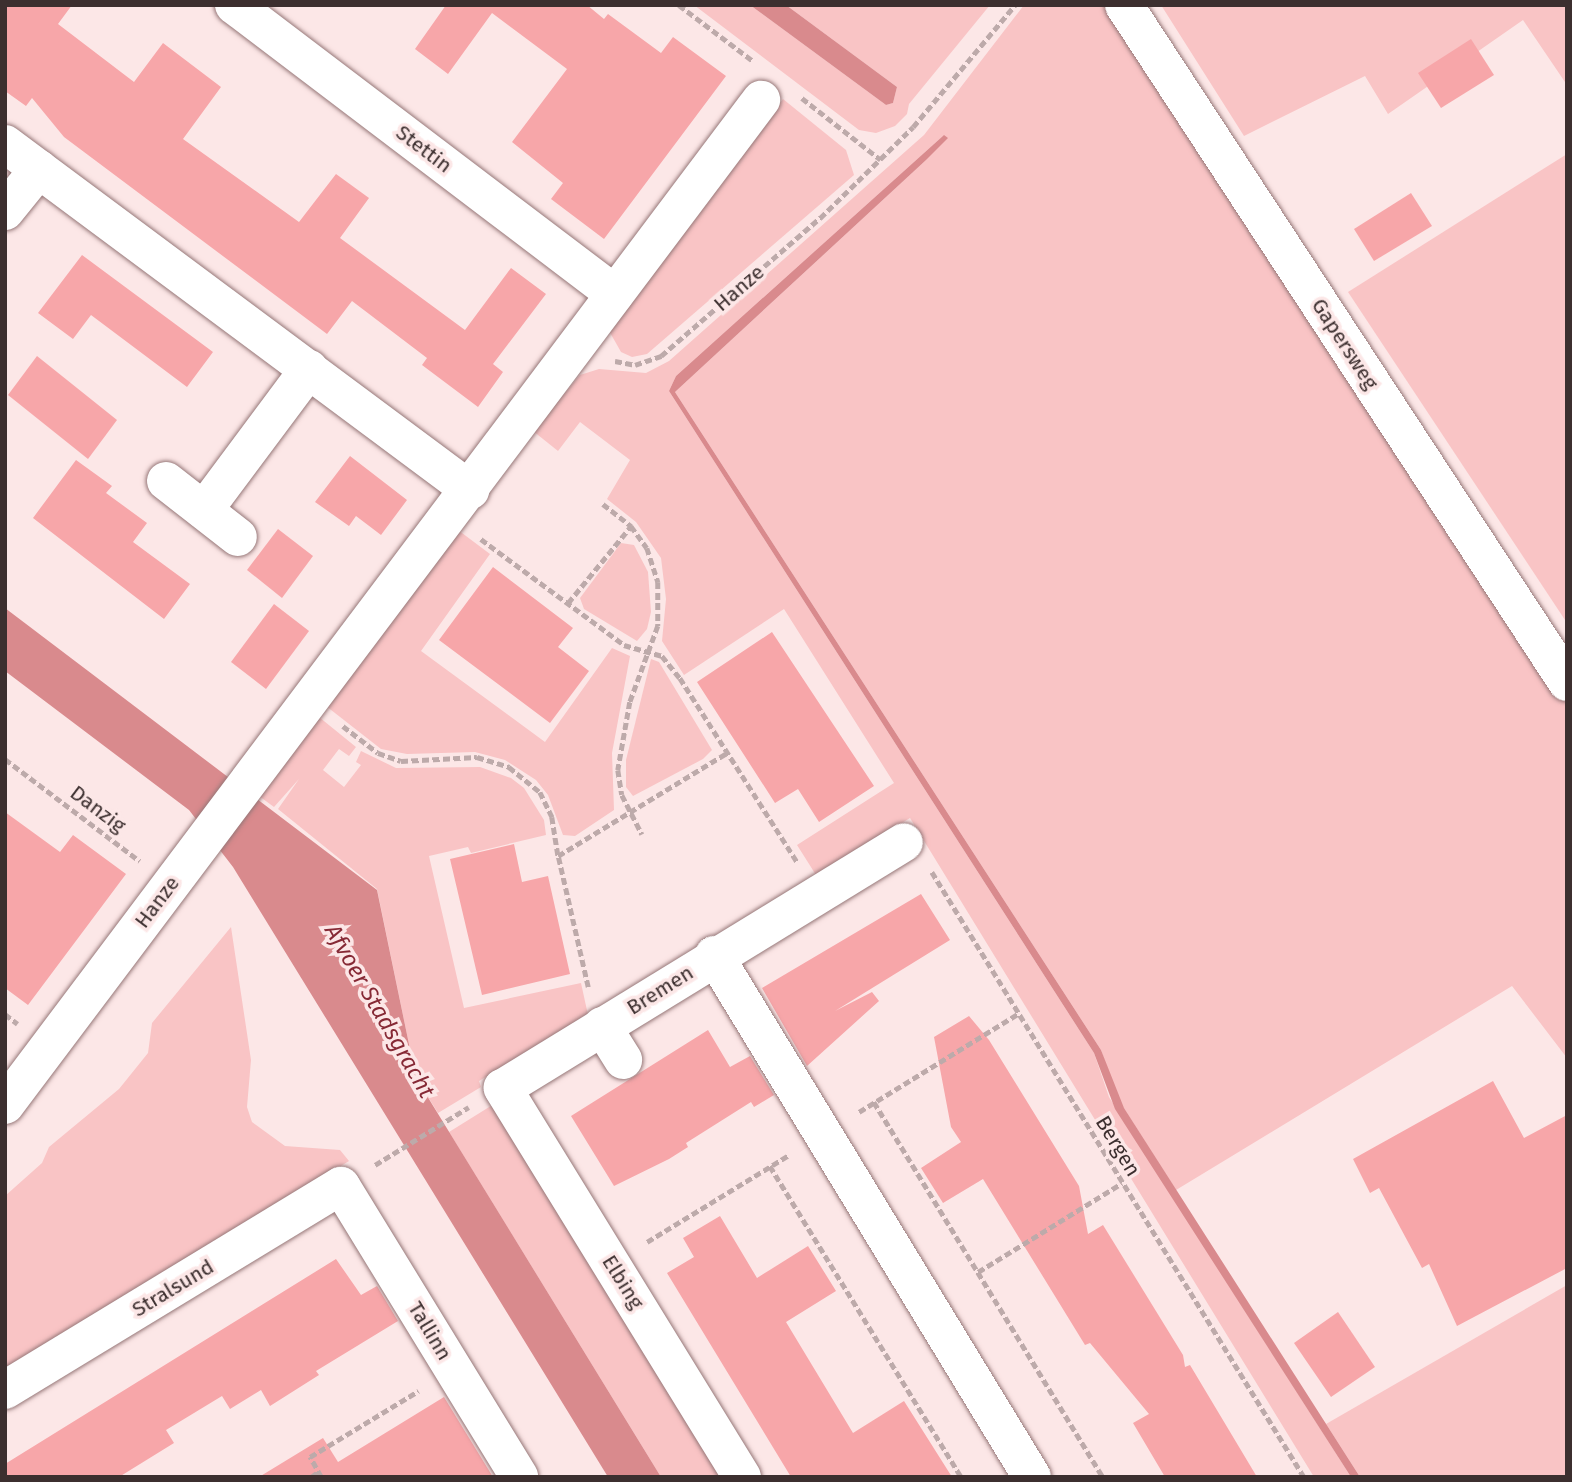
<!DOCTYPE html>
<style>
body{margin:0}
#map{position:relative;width:1572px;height:1482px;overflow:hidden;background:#fce7e7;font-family:"Fira Sans",sans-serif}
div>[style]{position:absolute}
.green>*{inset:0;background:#f9c4c5}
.water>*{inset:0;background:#d98a8d}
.building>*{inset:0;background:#f7a6a9}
.path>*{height:4.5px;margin-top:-2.25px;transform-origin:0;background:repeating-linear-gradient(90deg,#bdaaaa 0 7px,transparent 0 10.5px)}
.roads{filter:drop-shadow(0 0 2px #967778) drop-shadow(0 0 2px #967778)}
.minor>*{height:38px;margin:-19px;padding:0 19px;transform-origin:19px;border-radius:19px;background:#fff}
span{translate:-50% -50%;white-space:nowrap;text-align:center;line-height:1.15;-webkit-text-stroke:7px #fce7e7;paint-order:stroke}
.street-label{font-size:21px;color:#3c2f2f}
.water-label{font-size:23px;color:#862935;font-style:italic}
.frame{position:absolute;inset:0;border:7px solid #3c2f2f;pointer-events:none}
</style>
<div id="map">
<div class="green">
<div style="clip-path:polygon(694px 5px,750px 5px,886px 105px,893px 103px,897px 87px,786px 5px,990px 5px,909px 104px,907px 114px,895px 126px,876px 133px,859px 130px)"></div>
<div style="clip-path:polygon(1024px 5px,1113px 5px,1567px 700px,1567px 1058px,1512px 986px,1176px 1190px,1118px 1099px,1101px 1050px,675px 392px,925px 161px,944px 135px,676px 376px,669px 391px,1094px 1053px,1109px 1097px,1351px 1477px,1314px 1477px,910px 818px,816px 875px,797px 845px,894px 783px,784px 609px,684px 675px,662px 641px,666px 599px,661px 558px,636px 522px,607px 499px,630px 460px,580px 422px,558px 451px,533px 431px,580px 375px,599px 369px,646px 373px,669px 361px,924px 135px)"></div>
<div style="clip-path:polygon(1161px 5px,1567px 5px,1567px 85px,1523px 20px,1388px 114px,1365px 76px,1244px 136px)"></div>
<div style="clip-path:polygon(783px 99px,846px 150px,854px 175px,647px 354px,632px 357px,621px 352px,608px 329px)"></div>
<div style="clip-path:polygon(1567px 154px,1567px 623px,1348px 292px)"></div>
<div style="clip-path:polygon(458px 530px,490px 554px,421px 651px,545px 742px,612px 648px,630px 656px,612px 753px,614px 810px,575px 836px,563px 835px,548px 795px,536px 780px,505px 760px,475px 752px,407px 754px,381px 749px,326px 706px)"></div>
<div style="clip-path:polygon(621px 543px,634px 545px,648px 572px,651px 612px,647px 629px,637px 641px,584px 609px,580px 598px)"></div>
<div style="clip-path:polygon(651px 659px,659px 662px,712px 750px,703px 759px,633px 796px,626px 787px,626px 760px)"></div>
<div style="clip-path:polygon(319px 717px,356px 747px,349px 756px,339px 749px,323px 770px,344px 787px,361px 765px,356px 762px,361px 751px,396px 768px,480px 767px,511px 778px,524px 788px,544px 820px,546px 835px,471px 853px,468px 847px,429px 856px,464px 1008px,581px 983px,588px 1015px,479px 1081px,481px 1087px,438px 1113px,416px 1078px,377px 889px,278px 809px,299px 779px,274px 807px,259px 796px)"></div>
<div style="clip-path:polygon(231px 927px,251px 1060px,247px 1107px,252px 1122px,285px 1146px,340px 1150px,349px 1161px,5px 1371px,5px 1196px,42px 1163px,49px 1147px,119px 1089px,148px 1053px,152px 1023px)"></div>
<div style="clip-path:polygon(494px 1104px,722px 1477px,661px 1477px,449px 1132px)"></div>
<div style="clip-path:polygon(1567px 1285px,1567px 1477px,1360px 1477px,1326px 1424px)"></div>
</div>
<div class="water">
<div style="clip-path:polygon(750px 5px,786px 5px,897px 87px,893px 103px,886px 105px)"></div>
<div style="clip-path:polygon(944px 135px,948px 138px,925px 161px,675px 392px,1101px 1050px,1124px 1108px,1360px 1477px,1351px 1477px,1115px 1109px,1094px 1053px,669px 391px,676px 376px)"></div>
<div style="clip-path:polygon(5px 608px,377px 890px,416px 1078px,661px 1477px,608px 1477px,233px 867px,189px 810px,5px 671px)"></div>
</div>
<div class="building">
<div style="clip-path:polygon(5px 5px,72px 5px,58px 24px,134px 82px,163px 43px,221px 87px,183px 139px,299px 222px,336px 174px,369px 198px,340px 238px,465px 330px,511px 268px,546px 294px,493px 364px,503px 372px,478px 407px,422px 365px,427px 358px,352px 301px,327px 334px,64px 137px,32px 98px,26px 106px,5px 91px)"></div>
<div style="clip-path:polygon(446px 5px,587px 5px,604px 19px,608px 14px,661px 53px,673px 37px,726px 76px,604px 239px,551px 199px,563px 183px,512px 142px,567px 69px,492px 13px,448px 74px,415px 49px)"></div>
<div style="clip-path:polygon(1471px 39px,1494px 75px,1441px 108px,1418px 73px)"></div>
<div style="clip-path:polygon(1411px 193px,1432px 226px,1374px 261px,1354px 229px)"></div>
<div style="clip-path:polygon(82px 255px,213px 352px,187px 387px,91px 315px,73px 339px,38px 313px)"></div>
<div style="clip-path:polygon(37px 356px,117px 420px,88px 459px,8px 395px)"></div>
<div style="clip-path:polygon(350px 456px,407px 500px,381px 535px,356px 516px,349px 526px,315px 502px)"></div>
<div style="clip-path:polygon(76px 460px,112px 486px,106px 493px,147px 523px,133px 542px,190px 584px,164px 619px,33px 518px)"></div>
<div style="clip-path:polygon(278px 529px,313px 556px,282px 598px,247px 570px)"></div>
<div style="clip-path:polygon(493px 567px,573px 628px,558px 647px,589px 671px,550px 723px,439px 640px)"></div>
<div style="clip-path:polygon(274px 604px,309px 631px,266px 689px,231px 662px)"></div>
<div style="clip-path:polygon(772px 632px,874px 786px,819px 822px,798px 789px,775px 803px,697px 682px)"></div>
<div style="clip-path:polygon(5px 812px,60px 852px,73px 835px,126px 874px,28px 1005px,5px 988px)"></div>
<div style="clip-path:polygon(514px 844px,522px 882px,548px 876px,570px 974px,482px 995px,450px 859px)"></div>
<div style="clip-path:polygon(921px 894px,950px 940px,835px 1011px,872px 992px,879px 1001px,807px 1066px,762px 988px)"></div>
<div style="clip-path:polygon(969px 1016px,989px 1040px,1079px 1186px,1088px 1234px,1103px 1225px,1183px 1355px,1185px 1367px,1190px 1365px,1257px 1477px,1165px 1477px,1133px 1423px,1149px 1414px,1090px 1343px,1085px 1345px,983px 1179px,943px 1203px,921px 1168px,961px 1142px,951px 1127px,934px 1037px)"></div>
<div style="clip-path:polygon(708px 1030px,730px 1067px,750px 1056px,774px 1095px,754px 1107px,751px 1102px,686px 1143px,688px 1147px,669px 1159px,614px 1186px,571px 1116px)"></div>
<div style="clip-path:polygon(1493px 1081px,1524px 1138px,1567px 1115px,1567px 1268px,1457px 1326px,1429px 1264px,1422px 1268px,1379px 1188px,1370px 1193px,1353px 1159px)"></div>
<div style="clip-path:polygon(720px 1216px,757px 1278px,808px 1246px,836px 1291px,786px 1322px,853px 1433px,904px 1401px,952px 1477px,791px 1477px,667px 1273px,694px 1257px,683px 1238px)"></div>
<div style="clip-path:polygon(336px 1259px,361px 1295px,377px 1286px,398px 1321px,316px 1371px,319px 1375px,270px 1406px,261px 1390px,230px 1409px,222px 1396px,166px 1430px,174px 1443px,119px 1477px,5px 1477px,5px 1464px)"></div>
<div style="clip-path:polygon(1338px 1312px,1375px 1367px,1331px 1397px,1294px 1343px)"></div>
<div style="clip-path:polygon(444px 1397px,493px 1477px,259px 1477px,323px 1438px,338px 1462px)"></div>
</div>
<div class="path">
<div style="left:679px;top:5px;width:93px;rotate:37.1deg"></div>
<div style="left:802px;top:98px;width:100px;rotate:38.1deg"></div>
<div style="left:615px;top:361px;width:20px;rotate:11deg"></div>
<div style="left:635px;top:365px;width:28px;rotate:-19deg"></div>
<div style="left:661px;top:356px;width:211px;rotate:-41deg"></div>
<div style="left:820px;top:218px;width:130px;rotate:-44.4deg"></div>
<div style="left:913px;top:127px;width:159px;rotate:-50.1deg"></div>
<div style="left:603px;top:504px;width:36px;rotate:38deg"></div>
<div style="left:631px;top:526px;width:27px;rotate:54deg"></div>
<div style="left:647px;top:548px;width:36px;rotate:72deg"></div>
<div style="left:658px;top:582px;width:44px;rotate:90deg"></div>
<div style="left:658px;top:626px;width:81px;rotate:110.2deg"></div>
<div style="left:630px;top:702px;width:69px;rotate:100deg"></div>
<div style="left:618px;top:770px;width:25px;rotate:81deg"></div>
<div style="left:622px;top:795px;width:44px;rotate:62.9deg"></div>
<div style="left:481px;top:539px;width:178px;rotate:36.5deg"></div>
<div style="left:624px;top:645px;width:40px;rotate:16deg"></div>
<div style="left:662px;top:656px;width:28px;rotate:51deg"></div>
<div style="left:680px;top:678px;width:218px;rotate:57.5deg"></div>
<div style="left:568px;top:603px;width:99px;rotate:-50.7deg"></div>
<div style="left:343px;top:726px;width:44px;rotate:37.6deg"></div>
<div style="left:378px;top:753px;width:24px;rotate:19deg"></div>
<div style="left:401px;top:761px;width:76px;rotate:-3deg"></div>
<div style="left:477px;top:757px;width:34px;rotate:17deg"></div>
<div style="left:509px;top:767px;width:40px;rotate:39deg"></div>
<div style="left:540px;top:792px;width:28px;rotate:64deg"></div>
<div style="left:552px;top:817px;width:39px;rotate:81deg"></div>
<div style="left:5px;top:759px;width:169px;rotate:37.1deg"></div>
<div style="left:932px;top:872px;width:710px;rotate:58.41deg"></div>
<div style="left:588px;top:987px;width:134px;rotate:-102.9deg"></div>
<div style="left:558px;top:856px;width:198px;rotate:-31.4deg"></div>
<div style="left:5px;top:1014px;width:16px;rotate:38deg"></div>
<div style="left:874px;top:1102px;width:439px;rotate:58.6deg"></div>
<div style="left:859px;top:1112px;width:188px;rotate:-31.7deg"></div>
<div style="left:375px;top:1165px;width:110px;rotate:-31.7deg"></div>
<div style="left:770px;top:1166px;width:365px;rotate:58.4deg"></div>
<div style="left:647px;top:1242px;width:167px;rotate:-31.5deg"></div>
<div style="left:978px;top:1272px;width:169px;rotate:-31.7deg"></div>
<div style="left:311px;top:1477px;width:9px;rotate:-36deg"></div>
<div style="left:321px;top:1477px;width:23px;rotate:-119deg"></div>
<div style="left:310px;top:1457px;width:127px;rotate:-31.4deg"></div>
</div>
<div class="roads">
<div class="minor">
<div style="left:234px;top:5px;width:478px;rotate:37.2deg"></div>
<div style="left:1124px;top:5px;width:809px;rotate:56.8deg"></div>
<div style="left:5px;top:144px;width:580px;rotate:36.65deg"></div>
<div style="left:5px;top:211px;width:54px;rotate:-51deg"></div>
<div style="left:166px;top:481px;width:91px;rotate:37.9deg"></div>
<div style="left:204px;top:510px;width:176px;rotate:-53.3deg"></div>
<div style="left:714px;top:955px;width:611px;rotate:58.65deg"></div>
<div style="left:602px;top:1026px;width:40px;rotate:58deg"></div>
<div style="left:5px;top:1105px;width:1258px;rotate:-53.05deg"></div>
<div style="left:5px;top:1390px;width:393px;rotate:-31.3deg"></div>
<div style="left:341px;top:1186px;width:341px;rotate:58.5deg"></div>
<div style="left:742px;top:1477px;width:457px;rotate:-121.6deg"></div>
<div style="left:503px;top:1088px;width:470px;rotate:-31.5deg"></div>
</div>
</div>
<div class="street-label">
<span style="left:424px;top:149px;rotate:37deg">Stettin</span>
<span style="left:739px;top:288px;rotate:-41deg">Hanze</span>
<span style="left:1345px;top:344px;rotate:57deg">Gapersweg</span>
<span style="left:98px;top:809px;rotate:37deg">Danzig</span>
<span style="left:157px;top:902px;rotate:-53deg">Hanze</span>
<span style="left:660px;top:990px;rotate:-32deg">Bremen</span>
<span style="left:1118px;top:1146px;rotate:59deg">Bergen</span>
<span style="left:623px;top:1282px;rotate:58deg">Elbing</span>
<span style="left:173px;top:1288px;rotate:-31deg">Stralsund</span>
<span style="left:430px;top:1331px;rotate:59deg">Tallinn</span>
</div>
<div class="water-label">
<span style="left:380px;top:1011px;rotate:60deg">Afvoer Stadsgracht</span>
</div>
<div class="frame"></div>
</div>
